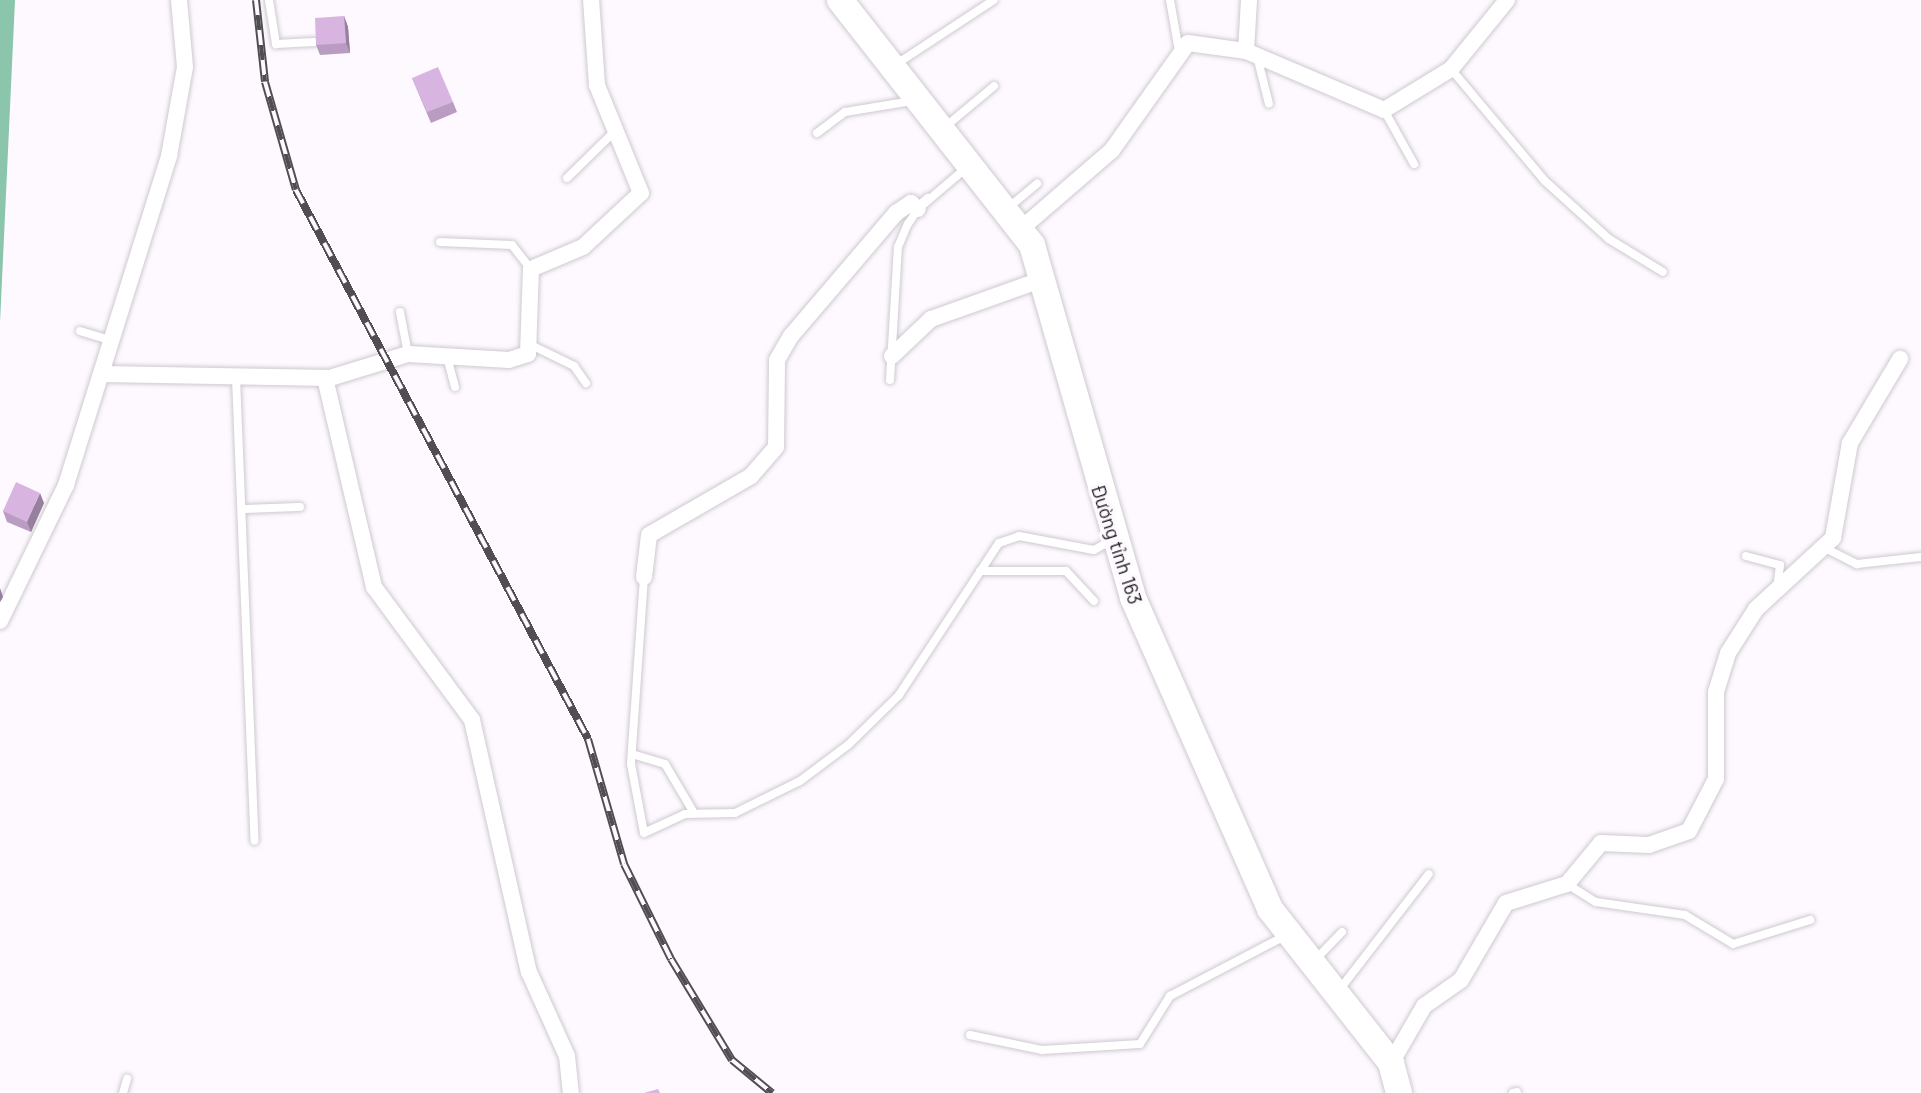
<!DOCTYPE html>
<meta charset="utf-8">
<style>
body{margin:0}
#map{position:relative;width:1921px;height:1093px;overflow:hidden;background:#fef9ff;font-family:Barlow,sans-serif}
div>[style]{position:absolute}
.water>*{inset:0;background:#8ac5ac}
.roads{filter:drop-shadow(0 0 2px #cec9d0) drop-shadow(0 0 2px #cec9d0)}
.service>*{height:8px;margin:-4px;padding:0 4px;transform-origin:4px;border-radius:4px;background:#fff}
.minor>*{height:16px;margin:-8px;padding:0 8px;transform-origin:8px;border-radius:8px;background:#fff}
.primary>*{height:26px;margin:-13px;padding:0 13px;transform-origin:13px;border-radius:13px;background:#fff}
.rail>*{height:8px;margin-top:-4px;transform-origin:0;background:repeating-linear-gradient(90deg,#fef9ff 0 15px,#514e52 0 30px);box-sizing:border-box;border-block:2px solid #514e52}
.wall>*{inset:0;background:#ba9cc2}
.shaded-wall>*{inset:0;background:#977f9e}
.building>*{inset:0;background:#d8b5e1}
span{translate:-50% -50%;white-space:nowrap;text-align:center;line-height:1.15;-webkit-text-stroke:7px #fef9ff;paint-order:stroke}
.street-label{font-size:20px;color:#1e1c1f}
</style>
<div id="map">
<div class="water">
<div style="clip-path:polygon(0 0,15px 0,0 323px)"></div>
</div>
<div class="roads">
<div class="service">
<div style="left:269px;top:0;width:45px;rotate:81deg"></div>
<div style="left:276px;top:44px;width:39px;rotate:-3deg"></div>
<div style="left:1170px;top:0;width:52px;rotate:80deg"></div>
<div style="left:1257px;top:56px;width:49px;rotate:76deg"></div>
<div style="left:895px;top:65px;width:118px;rotate:-33.3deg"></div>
<div style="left:1451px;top:69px;width:146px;rotate:50deg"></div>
<div style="left:1545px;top:181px;width:86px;rotate:42.2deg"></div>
<div style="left:1609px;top:239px;width:63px;rotate:31.4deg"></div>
<div style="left:1384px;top:110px;width:62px;rotate:60.9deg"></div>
<div style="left:945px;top:127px;width:64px;rotate:-39.9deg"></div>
<div style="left:817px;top:133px;width:35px;rotate:-37deg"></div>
<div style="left:845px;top:112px;width:68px;rotate:-9.3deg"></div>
<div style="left:567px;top:178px;width:67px;rotate:-44.4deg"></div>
<div style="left:1008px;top:208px;width:38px;rotate:-40deg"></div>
<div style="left:440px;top:242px;width:72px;rotate:2.4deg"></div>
<div style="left:512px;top:245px;width:31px;rotate:52deg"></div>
<div style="left:400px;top:312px;width:43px;rotate:79.2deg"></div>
<div style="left:80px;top:331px;width:34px;rotate:17deg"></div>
<div style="left:533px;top:346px;width:46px;rotate:26deg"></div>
<div style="left:574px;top:366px;width:21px;rotate:55deg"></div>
<div style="left:447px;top:357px;width:31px;rotate:75deg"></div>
<div style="left:236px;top:378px;width:463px;rotate:87.7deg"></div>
<div style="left:890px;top:380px;width:133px;rotate:-86.6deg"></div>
<div style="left:898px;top:247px;width:25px;rotate:-67deg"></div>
<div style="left:908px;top:224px;width:18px;rotate:-56deg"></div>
<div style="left:918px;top:209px;width:9px;rotate:-54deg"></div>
<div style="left:923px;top:202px;width:6px;rotate:-39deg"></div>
<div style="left:928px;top:198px;width:15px;rotate:132deg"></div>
<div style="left:918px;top:209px;width:63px;rotate:-40.5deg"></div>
<div style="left:243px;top:509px;width:57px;rotate:-2deg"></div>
<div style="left:1827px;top:549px;width:34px;rotate:27deg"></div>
<div style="left:1857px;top:564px;width:64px;rotate:-6.2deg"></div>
<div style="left:1746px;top:556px;width:35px;rotate:15deg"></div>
<div style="left:1780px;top:565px;width:26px;rotate:97deg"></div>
<div style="left:980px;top:571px;width:86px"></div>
<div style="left:1066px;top:571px;width:41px;rotate:47deg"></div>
<div style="left:644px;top:577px;width:187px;rotate:94deg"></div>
<div style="left:631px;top:764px;width:70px;rotate:79.3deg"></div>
<div style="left:644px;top:833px;width:45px;rotate:-24.9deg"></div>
<div style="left:685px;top:814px;width:50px;rotate:-1.1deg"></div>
<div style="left:735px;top:813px;width:72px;rotate:-26.2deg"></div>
<div style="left:800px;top:781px;width:60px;rotate:-36.9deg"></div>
<div style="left:848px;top:745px;width:71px;rotate:-44.4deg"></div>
<div style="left:899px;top:695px;width:182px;rotate:-56.7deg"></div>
<div style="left:999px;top:543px;width:21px;rotate:-19deg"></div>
<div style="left:1019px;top:536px;width:76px;rotate:10.6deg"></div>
<div style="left:1094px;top:550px;width:21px;rotate:-29deg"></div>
<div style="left:632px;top:754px;width:34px;rotate:17deg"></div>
<div style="left:665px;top:764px;width:57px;rotate:59.4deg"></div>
<div style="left:1567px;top:884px;width:34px;rotate:32deg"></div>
<div style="left:1596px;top:902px;width:90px;rotate:8.3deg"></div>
<div style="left:1685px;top:915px;width:56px;rotate:31.1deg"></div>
<div style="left:1733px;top:944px;width:81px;rotate:-17.3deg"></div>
<div style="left:1315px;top:960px;width:39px;rotate:-46deg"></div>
<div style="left:1340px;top:989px;width:145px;rotate:-52.3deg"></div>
<div style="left:970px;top:1035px;width:74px;rotate:11.8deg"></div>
<div style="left:1042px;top:1050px;width:98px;rotate:-3.5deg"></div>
<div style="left:1140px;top:1044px;width:57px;rotate:-58deg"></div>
<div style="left:1170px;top:996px;width:130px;rotate:-27.6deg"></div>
<div style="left:123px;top:1093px;width:15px;rotate:-74deg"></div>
<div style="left:1513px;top:1093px;width:4px;rotate:-14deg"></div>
</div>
<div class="minor">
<div style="left:1246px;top:51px;width:51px;rotate:-86.6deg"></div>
<div style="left:1022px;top:228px;width:119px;rotate:-40.9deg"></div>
<div style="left:1112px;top:150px;width:131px;rotate:-54.6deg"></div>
<div style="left:1188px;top:43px;width:59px;rotate:7.9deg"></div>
<div style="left:1246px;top:51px;width:150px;rotate:23.1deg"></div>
<div style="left:1384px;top:110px;width:79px;rotate:-31.5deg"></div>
<div style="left:1451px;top:69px;width:89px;rotate:-50.9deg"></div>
<div style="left:892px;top:356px;width:54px;rotate:-43.5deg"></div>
<div style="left:931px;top:319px;width:122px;rotate:-19.6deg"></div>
<div style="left:102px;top:374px;width:228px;rotate:1deg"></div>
<div style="left:330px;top:378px;width:82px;rotate:-17.1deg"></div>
<div style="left:408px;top:354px;width:101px;rotate:3.4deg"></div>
<div style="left:509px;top:360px;width:20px;rotate:-18deg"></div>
<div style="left:528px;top:354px;width:85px;rotate:-88deg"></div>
<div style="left:531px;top:269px;width:56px;rotate:-22.9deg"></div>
<div style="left:583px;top:247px;width:79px;rotate:-43deg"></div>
<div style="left:641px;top:193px;width:117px;rotate:-112.2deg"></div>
<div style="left:597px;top:85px;width:85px;rotate:-94deg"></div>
<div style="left:325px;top:378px;width:215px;rotate:76.8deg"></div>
<div style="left:374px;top:587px;width:165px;rotate:53.6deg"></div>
<div style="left:472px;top:720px;width:258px;rotate:77.3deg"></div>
<div style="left:529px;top:972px;width:92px;rotate:65.7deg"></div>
<div style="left:567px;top:1056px;width:37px;rotate:84deg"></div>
<div style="left:644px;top:577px;width:42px;rotate:-83.2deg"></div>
<div style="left:649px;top:535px;width:118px;rotate:-30deg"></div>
<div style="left:751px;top:476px;width:38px;rotate:-49deg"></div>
<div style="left:776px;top:447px;width:87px;rotate:-89.3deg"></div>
<div style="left:777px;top:360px;width:28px;rotate:-60deg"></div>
<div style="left:791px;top:336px;width:162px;rotate:-49.5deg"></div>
<div style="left:896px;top:213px;width:18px;rotate:-34deg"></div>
<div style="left:911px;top:203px;width:9px;rotate:41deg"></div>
<div style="left:0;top:621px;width:151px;rotate:-64.1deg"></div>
<div style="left:66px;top:485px;width:345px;rotate:-72.6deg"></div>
<div style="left:169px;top:156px;width:90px;rotate:-79.8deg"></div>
<div style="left:185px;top:67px;width:67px;rotate:-95.1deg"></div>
<div style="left:1391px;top:1063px;width:66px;rotate:-59.9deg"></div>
<div style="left:1424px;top:1006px;width:45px;rotate:-35.1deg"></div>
<div style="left:1461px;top:980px;width:89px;rotate:-59.7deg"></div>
<div style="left:1506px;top:903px;width:64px;rotate:-17.3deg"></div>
<div style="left:1567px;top:884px;width:53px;rotate:-50.3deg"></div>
<div style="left:1601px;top:843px;width:48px;rotate:2.4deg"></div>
<div style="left:1649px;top:845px;width:42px;rotate:-19.3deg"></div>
<div style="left:1689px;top:831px;width:59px;rotate:-62.6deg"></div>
<div style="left:1716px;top:779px;width:87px;rotate:-90deg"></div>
<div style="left:1716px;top:692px;width:41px;rotate:-72.9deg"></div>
<div style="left:1728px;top:653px;width:52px;rotate:-57.5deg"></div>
<div style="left:1756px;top:609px;width:105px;rotate:-42.7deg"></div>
<div style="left:1833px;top:538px;width:97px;rotate:-79.9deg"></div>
<div style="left:1850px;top:443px;width:98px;rotate:-59.2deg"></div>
</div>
<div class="primary">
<div style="left:840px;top:0;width:311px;rotate:51.9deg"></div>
<div style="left:1032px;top:245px;width:367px;rotate:74deg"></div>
<div style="left:1133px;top:598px;width:340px;rotate:66.2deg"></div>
<div style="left:1270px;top:909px;width:196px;rotate:51.8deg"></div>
<div style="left:1391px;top:1063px;width:31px;rotate:75deg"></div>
</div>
</div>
<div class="rail">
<div style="left:256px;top:0;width:82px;rotate:83.7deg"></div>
<div style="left:265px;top:82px;width:112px;rotate:74deg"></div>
<div style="left:296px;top:190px;width:622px;rotate:61.99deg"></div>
<div style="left:588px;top:739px;width:130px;rotate:73.9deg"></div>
<div style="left:624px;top:864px;width:106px;rotate:63.7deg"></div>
<div style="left:671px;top:959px;width:118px;rotate:58.9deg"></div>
<div style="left:732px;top:1060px;width:52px;rotate:39.5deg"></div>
</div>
<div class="wall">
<div style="clip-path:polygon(344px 16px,348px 27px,350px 53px,320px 55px,316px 45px)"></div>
<div style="clip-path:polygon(412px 78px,453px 102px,457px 112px,431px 123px)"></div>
<div style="clip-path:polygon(44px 503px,31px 532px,7px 522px,3px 511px)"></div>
</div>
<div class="shaded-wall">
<div style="clip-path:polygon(344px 16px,348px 27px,350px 53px,346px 43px)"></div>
<div style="clip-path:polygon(40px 493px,44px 503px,31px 532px,27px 522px)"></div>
<div style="clip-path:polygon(0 588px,3px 597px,0 602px)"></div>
</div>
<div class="building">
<div style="clip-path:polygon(344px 16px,346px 43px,316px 45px,315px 18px)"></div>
<div style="clip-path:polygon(438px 67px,453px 102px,427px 112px,412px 78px)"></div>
<div style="clip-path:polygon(16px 482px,40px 493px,27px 522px,3px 511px)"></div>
<div style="clip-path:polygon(658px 1089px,660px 1093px,644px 1093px)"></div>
</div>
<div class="street-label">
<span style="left:1117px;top:544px;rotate:72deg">Đường tỉnh 163</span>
</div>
</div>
